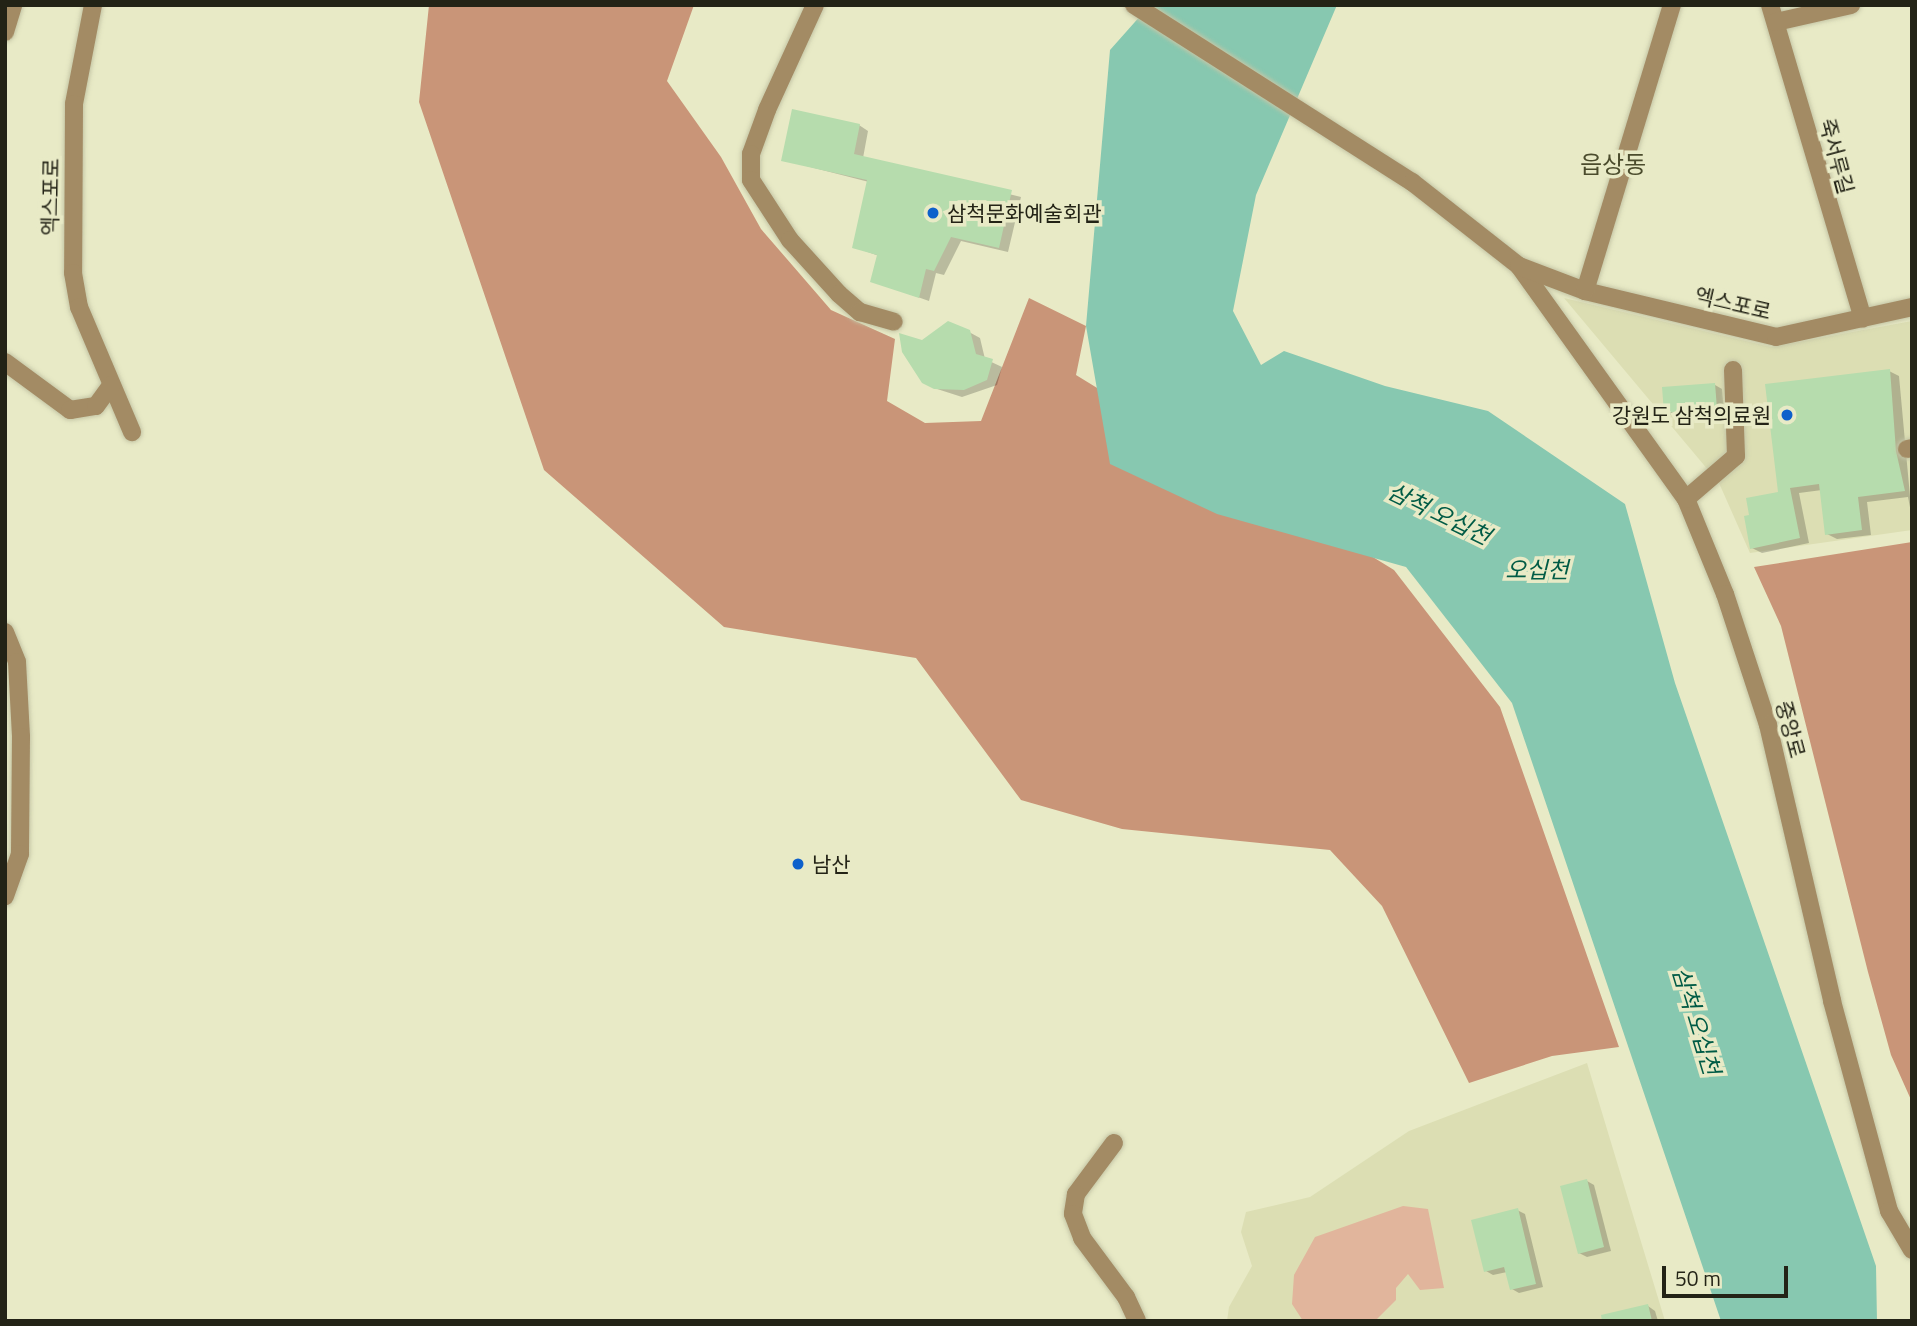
<!DOCTYPE html>
<meta charset="utf-8">
<style>
body{margin:0}
#map{position:relative;width:1917px;height:1326px;overflow:hidden;background:#e8eac6;font-family:"Titillium Web","Noto Sans KR",sans-serif}
div>[style]{position:absolute}
.built>*{inset:0;background:#dcdeb3}
.green>*{inset:0;background:#e1b59c}
.forest>*{inset:0;background:#c99578}
.water>*{inset:0;background:#87c8b0}
.shadow>*{inset:0;background:#0003}
.building>*{inset:0;background:#b6dcad}
.roads{filter:drop-shadow(0 0 2px #c5c6a6) drop-shadow(0 0 2px #c5c6a6)}
.minor>*{height:18px;margin:-9px;padding:0 9px;transform-origin:9px;border-radius:9px;background:#a38b64}
.dots>*{width:19px;height:19px;translate:-50% -50%;box-sizing:border-box;border:4px solid #e8eac6;border-radius:50%}
span{translate:-50% -50%;white-space:nowrap;text-align:center;line-height:1.15;-webkit-text-stroke:7px #e8eac6;paint-order:stroke}
.street-label{font-size:21px;color:#232316}
.poi-label{font-size:21px;color:#232316}
.left{translate:0 -50%;text-align:left}
.right{translate:-100% -50%;text-align:right}
.water-label{font-size:23px;color:#005b45;font-style:italic}
.quarter-label{font-size:24px;color:#4b4c2d}
.frame{position:absolute;inset:0;border:7px solid #232316;pointer-events:none}
.scale{position:absolute;left:1662px;top:1266px;width:126px;height:32px;box-sizing:border-box;border:4px solid #232316;border-top:0;padding-left:9px;font-size:21px;line-height:24px;white-space:nowrap;color:#232316;-webkit-text-stroke:5px #e8eac6;paint-order:stroke}
</style>
<div id="map">
<div class="built">
<div style="clip-path:polygon(1564px 298px,1771px 347px,1912px 321px,1912px 530px,1750px 553px,1719px 483px)"></div>
<div style="clip-path:polygon(1587px 1063px,1665px 1321px,1227px 1321px,1229px 1307px,1252px 1266px,1241px 1232px,1246px 1212px,1310px 1197px,1409px 1131px)"></div>
</div>
<div class="green">
<div style="clip-path:polygon(1403px 1206px,1428px 1209px,1444px 1288px,1420px 1290px,1408px 1274px,1396px 1288px,1396px 1300px,1375px 1321px,1303px 1321px,1292px 1304px,1294px 1275px,1315px 1237px)"></div>
</div>
<div class="forest">
<div style="clip-path:polygon(429px 5px,694px 5px,667px 81px,721px 157px,761px 229px,831px 310px,895px 339px,887px 401px,925px 423px,981px 421px,1029px 298px,1086px 326px,1076px 375px,1394px 570px,1500px 707px,1619px 1047px,1552px 1056px,1469px 1083px,1382px 906px,1330px 850px,1122px 829px,1021px 800px,916px 658px,724px 627px,544px 470px,419px 102px)"></div>
<div style="clip-path:polygon(1912px 542px,1912px 1102px,1891px 1055px,1868px 972px,1781px 626px,1754px 567px)"></div>
</div>
<div class="water">
<div style="clip-path:polygon(1150px 5px,1337px 5px,1256px 195px,1233px 311px,1261px 365px,1284px 351px,1385px 386px,1488px 411px,1625px 504px,1675px 683px,1876px 1266px,1877px 1321px,1721px 1321px,1512px 703px,1406px 567px,1217px 514px,1110px 464px,1086px 326px,1110px 50px)"></div>
</div>
<div class="shadow">
<div style="clip-path:polygon(859px 125px,868px 131px,863px 158px,1021px 197px,1008px 252px,961px 241px,944px 275px,936px 273px,929px 301px,872px 281px,879px 256px,854px 247px,869px 182px,783px 160px)"></div>
<div style="clip-path:polygon(969px 332px,980px 338px,985px 359px,1002px 367px,997px 385px,962px 397px,934px 388px,922px 342px)"></div>
<div style="clip-path:polygon(1889px 371px,1899px 376px,1912px 518px,1908px 497px,1867px 502px,1871px 535px,1837px 539px,1827px 534px,1822px 490px,1799px 493px,1809px 543px,1762px 553px,1752px 548px,1751px 516px,1780px 493px)"></div>
<div style="clip-path:polygon(1715px 385px,1722px 389px,1724px 412px,1673px 416px,1666px 412px)"></div>
<div style="clip-path:polygon(1587px 1181px,1594px 1185px,1611px 1251px,1587px 1257px,1579px 1253px)"></div>
<div style="clip-path:polygon(1517px 1210px,1525px 1214px,1543px 1287px,1519px 1293px,1512px 1289px,1507px 1272px,1493px 1275px,1486px 1271px)"></div>
<div style="clip-path:polygon(1648px 1306px,1655px 1311px,1658px 1321px,1618px 1321px)"></div>
</div>
<div class="building">
<div style="clip-path:polygon(792px 109px,860px 124px,854px 154px,1012px 190px,999px 248px,951px 237px,934px 271px,926px 269px,919px 298px,870px 282px,877px 255px,852px 248px,867px 180px,781px 161px)"></div>
<div style="clip-path:polygon(948px 321px,970px 330px,976px 354px,993px 359px,987px 380px,964px 390px,934px 389px,922px 383px,902px 352px,899px 333px,922px 340px)"></div>
<div style="clip-path:polygon(1890px 369px,1896px 451px,1905px 491px,1858px 497px,1862px 530px,1825px 535px,1819px 484px,1790px 488px,1800px 538px,1750px 549px,1744px 516px,1749px 515px,1746px 498px,1778px 492px,1765px 384px)"></div>
<div style="clip-path:polygon(1715px 383px,1717px 409px,1664px 413px,1662px 387px)"></div>
<div style="clip-path:polygon(1587px 1179px,1604px 1247px,1578px 1254px,1560px 1186px)"></div>
<div style="clip-path:polygon(1518px 1208px,1536px 1284px,1510px 1290px,1504px 1267px,1484px 1272px,1471px 1220px)"></div>
<div style="clip-path:polygon(1648px 1304px,1652px 1321px,1602px 1321px,1601px 1315px)"></div>
</div>
<div class="roads">
<div class="minor">
<div style="left:93px;top:5px;width:101px;rotate:100.9deg"></div>
<div style="left:74px;top:104px;width:169px;rotate:90.3deg"></div>
<div style="left:73px;top:273px;width:35px;rotate:80deg"></div>
<div style="left:79px;top:307px;width:136px;rotate:67deg"></div>
<div style="left:815px;top:5px;width:115px;rotate:114.6deg"></div>
<div style="left:767px;top:110px;width:47px;rotate:110deg"></div>
<div style="left:751px;top:154px;width:26px;rotate:90deg"></div>
<div style="left:751px;top:180px;width:72px;rotate:57deg"></div>
<div style="left:790px;top:240px;width:73px;rotate:47.8deg"></div>
<div style="left:839px;top:294px;width:28px;rotate:41deg"></div>
<div style="left:860px;top:312px;width:35px;rotate:16deg"></div>
<div style="left:1134px;top:5px;width:330px;rotate:32.5deg"></div>
<div style="left:1412px;top:182px;width:136px;rotate:38.1deg"></div>
<div style="left:1519px;top:266px;width:287px;rotate:54.4deg"></div>
<div style="left:1686px;top:499px;width:103px;rotate:67.7deg"></div>
<div style="left:1725px;top:594px;width:138px;rotate:71.8deg"></div>
<div style="left:1768px;top:725px;width:283px;rotate:76.9deg"></div>
<div style="left:1832px;top:1001px;width:218px;rotate:74.8deg"></div>
<div style="left:1889px;top:1211px;width:45px;rotate:59.5deg"></div>
<div style="left:1770px;top:5px;width:327px;rotate:73.5deg"></div>
<div style="left:1776px;top:22px;width:77px;rotate:-12.8deg"></div>
<div style="left:5px;top:32px;width:28px;rotate:-73deg"></div>
<div style="left:1519px;top:266px;width:71px;rotate:20.7deg"></div>
<div style="left:1585px;top:291px;width:196px;rotate:13.5deg"></div>
<div style="left:1776px;top:337px;width:139px;rotate:-12.4deg"></div>
<div style="left:1585px;top:291px;width:299px;rotate:-73.1deg"></div>
<div style="left:5px;top:362px;width:81px;rotate:36.4deg"></div>
<div style="left:70px;top:410px;width:26px;rotate:-9deg"></div>
<div style="left:96px;top:406px;width:26px;rotate:-54deg"></div>
<div style="left:1907px;top:449px;width:5px;rotate:-11deg"></div>
<div style="left:1686px;top:499px;width:66px;rotate:-40.7deg"></div>
<div style="left:1736px;top:456px;width:86px;rotate:-92deg"></div>
<div style="left:5px;top:632px;width:32px;rotate:68deg"></div>
<div style="left:17px;top:662px;width:75px;rotate:86.9deg"></div>
<div style="left:21px;top:737px;width:117px;rotate:90.5deg"></div>
<div style="left:20px;top:854px;width:45px;rotate:109.7deg"></div>
<div style="left:1114px;top:1143px;width:64px;rotate:126.7deg"></div>
<div style="left:1076px;top:1194px;width:20px;rotate:99deg"></div>
<div style="left:1073px;top:1214px;width:26px;rotate:69deg"></div>
<div style="left:1082px;top:1238px;width:74px;rotate:53.3deg"></div>
<div style="left:1126px;top:1297px;width:26px;rotate:65deg"></div>
</div>
</div>
<div class="dots">
<div style="left:933px;top:213px;background:#0e61cb"></div>
<div style="left:1787px;top:415px;background:#0e61cb"></div>
<div style="left:798px;top:864px;background:#0e61cb"></div>
</div>
<div class="street-label">
<span style="left:1837px;top:156px;rotate:75deg">죽서루길</span>
<span style="left:50px;top:197px;rotate:-89deg">엑스포로</span>
<span style="left:1733px;top:303px;rotate:13deg">엑스포로</span>
<span style="left:1791px;top:729px;rotate:75deg">중앙로</span>
</div>
<div class="poi-label">
<span class="left" style="left:947px;top:213px">삼척문화예술회관</span>
<span class="right" style="left:1771px;top:415px">강원도 삼척의료원</span>
<span class="left" style="left:812px;top:864px">남산</span>
</div>
<div class="water-label">
<span style="left:1439px;top:514px;rotate:26deg">삼척 오십천</span>
<span style="left:1537px;top:570px">오십천</span>
<span style="left:1696px;top:1021px;rotate:73deg">삼척 오십천</span>
</div>
<div class="quarter-label">
<span style="left:1613px;top:165px">읍상동</span>
</div>
<div class="frame"></div>
<div class="scale">50 m</div>
</div>
